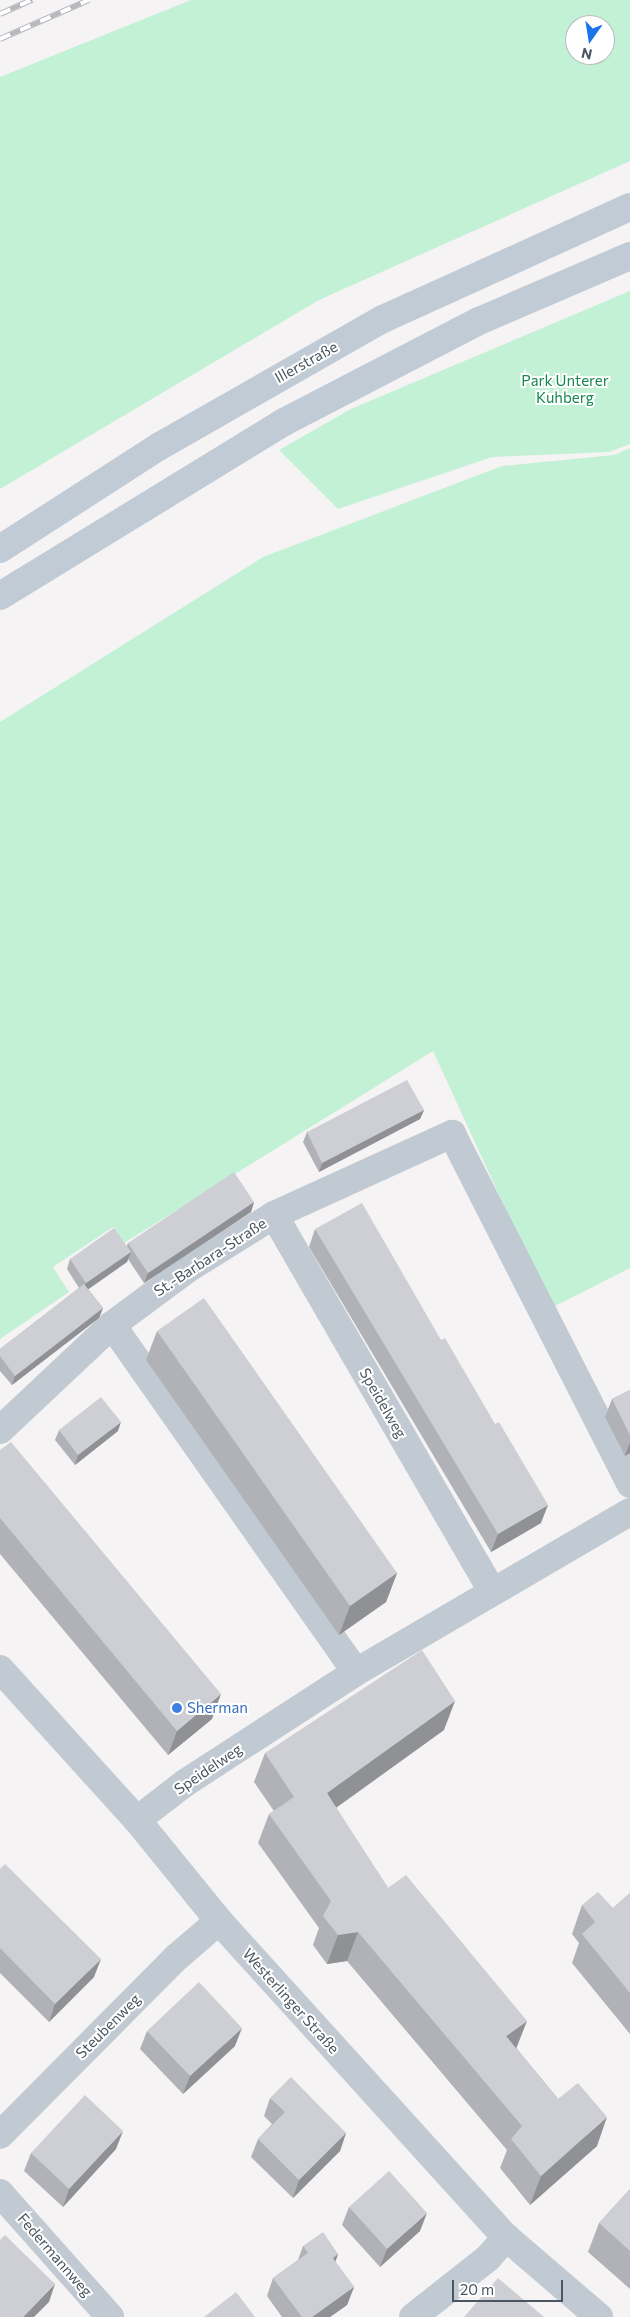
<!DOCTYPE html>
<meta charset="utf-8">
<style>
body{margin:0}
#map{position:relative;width:630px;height:2317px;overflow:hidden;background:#f5f3f3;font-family:Commissioner,sans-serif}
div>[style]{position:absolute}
.green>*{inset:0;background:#c3f1d5}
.minor>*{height:28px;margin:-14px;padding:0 14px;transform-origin:14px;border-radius:14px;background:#c1cad2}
.secondary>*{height:28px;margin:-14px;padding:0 14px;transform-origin:14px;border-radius:14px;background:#c1cbd6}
.rail>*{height:5.5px;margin-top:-2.75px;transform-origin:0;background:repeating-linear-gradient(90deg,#fff 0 11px,#b5b8bd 0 22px);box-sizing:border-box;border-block:1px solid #b5b8bd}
.wall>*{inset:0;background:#b0b2b7}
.shaded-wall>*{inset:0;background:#909195}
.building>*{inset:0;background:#cdcfd5}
.dots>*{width:14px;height:14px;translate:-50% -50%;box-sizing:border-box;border:2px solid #fff;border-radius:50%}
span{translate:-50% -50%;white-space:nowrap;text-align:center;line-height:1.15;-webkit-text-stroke:4px #fff;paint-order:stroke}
.street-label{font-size:15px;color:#4a5661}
.park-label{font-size:15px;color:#17864f}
.shop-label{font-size:15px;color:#366cbe}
.left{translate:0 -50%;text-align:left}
.north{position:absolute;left:565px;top:15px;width:50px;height:50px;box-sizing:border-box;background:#fff;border:1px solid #b7bbc0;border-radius:50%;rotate:193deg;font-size:14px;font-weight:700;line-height:20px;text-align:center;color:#4a5661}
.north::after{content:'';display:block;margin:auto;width:18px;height:22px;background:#1a73e8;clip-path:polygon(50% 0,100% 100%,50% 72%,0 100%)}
.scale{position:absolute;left:452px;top:2280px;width:111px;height:22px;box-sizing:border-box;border:2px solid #4a5661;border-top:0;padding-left:6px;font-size:15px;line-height:18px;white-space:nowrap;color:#4a5661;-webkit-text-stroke:4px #fff;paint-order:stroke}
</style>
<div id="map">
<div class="green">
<div style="clip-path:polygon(evenodd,191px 0,630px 0,630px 161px,319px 300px,0 489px,0 77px,191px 0,575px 25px,605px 25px,605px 55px,575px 55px,575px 25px)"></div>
<div style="clip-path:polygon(630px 291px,630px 444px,609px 452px,492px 457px,338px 509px,279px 450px,351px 409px)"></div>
<div style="clip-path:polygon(630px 448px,630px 1268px,551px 1308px,433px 1051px,124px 1243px,113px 1227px,53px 1267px,69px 1292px,0 1339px,0 722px,263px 557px,502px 466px,614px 455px)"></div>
</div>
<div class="minor">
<div style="left:274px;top:1215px;width:435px;rotate:59.9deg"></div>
<div style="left:112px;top:1325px;width:424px;rotate:54.9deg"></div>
<div style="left:0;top:1430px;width:154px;rotate:-43.2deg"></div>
<div style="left:112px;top:1325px;width:92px;rotate:-36.6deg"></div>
<div style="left:186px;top:1270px;width:104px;rotate:-32deg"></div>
<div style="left:274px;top:1215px;width:196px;rotate:-24.5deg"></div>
<div style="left:452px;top:1134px;width:393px;rotate:63deg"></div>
<div style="left:0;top:1669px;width:204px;rotate:47.8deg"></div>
<div style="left:137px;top:1820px;width:130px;rotate:50.9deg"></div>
<div style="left:219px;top:1921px;width:427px;rotate:47.8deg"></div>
<div style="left:506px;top:2237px;width:123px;rotate:40.7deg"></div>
<div style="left:137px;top:1820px;width:61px;rotate:-37.6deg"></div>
<div style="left:185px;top:1783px;width:204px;rotate:-33deg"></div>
<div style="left:356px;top:1672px;width:317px;rotate:-30.3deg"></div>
<div style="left:0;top:2135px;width:251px;rotate:-45.2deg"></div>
<div style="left:177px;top:1957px;width:55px;rotate:-40.6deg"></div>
<div style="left:0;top:2193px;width:166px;rotate:48.4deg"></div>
<div style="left:413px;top:2317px;width:95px;rotate:-38.2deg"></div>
<div style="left:488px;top:2258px;width:28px;rotate:-49deg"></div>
</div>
<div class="secondary">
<div style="left:0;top:549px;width:190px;rotate:-32.8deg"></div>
<div style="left:160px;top:446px;width:257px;rotate:-29.7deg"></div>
<div style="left:383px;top:319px;width:271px;rotate:-24.4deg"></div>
<div style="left:0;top:596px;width:333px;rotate:-31.5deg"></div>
<div style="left:284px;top:422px;width:220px;rotate:-27.4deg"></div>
<div style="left:479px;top:321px;width:164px;rotate:-23.3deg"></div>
</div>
<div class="rail">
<div style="left:0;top:14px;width:35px;rotate:-24deg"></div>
<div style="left:0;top:39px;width:97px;rotate:-23.7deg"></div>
</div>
<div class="wall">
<div style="clip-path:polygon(424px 1110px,420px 1119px,319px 1172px,303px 1142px,307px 1132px)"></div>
<div style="clip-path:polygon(254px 1202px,251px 1212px,144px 1283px,128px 1259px,127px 1262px,88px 1289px,103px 1308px,99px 1318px,12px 1385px,0 1371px,0 1349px,79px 1288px,67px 1269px,70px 1259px,127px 1246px,128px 1243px)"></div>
<div style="clip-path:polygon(315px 1229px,441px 1340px,541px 1523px,491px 1552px,309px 1247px)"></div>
<div style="clip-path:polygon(157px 1331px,397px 1573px,386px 1602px,339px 1635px,146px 1360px)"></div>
<div style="clip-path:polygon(630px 1390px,630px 1453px,625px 1456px,605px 1417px,612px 1399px)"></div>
<div style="clip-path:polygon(59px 1430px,118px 1431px,75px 1465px,55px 1440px)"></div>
<div style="clip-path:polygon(0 1450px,212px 1719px,168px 1755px,0 1554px)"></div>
<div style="clip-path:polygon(444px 1730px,336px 1808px,388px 1888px,517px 2049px,597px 2146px,530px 2205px,500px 2168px,507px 2150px,347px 1961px,327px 1964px,313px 1945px,319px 1928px,258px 1843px,269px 1814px,274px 1811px,254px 1782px,265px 1753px)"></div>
<div style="clip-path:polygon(0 1869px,94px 1977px,49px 2022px,0 1973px)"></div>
<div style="clip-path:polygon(630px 1893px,630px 2034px,572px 1963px,579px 1943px,572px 1934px,582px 1905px,613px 1908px)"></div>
<div style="clip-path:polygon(147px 2031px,235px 2046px,183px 2094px,140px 2049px)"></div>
<div style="clip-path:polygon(270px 2098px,346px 2133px,340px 2151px,293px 2198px,251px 2157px,258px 2139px,272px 2124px,264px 2116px)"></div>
<div style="clip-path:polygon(116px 2149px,63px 2207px,24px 2171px,31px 2153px)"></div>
<div style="clip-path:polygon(630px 2189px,630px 2289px,588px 2252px,599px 2223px)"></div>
<div style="clip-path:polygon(349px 2207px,420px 2231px,380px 2267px,342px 2225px)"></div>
<div style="clip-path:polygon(303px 2246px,338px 2254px,335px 2262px,354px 2287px,347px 2305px,330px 2317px,282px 2317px,267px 2296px,273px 2278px,298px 2260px)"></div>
</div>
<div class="shaded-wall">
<div style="clip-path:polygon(424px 1110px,420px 1119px,319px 1172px,322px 1163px)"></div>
<div style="clip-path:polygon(254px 1202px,251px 1212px,144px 1283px,148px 1273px)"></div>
<div style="clip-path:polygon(131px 1252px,127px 1262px,83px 1293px,86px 1283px)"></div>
<div style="clip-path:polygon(103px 1308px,99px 1318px,12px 1385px,15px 1376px)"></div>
<div style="clip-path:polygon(121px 1422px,118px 1431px,75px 1465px,78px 1455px)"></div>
<div style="clip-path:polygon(630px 1442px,630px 1453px,625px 1456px)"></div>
<div style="clip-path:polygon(548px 1505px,541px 1523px,491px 1552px,498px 1534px)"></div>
<div style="clip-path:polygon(397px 1573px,386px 1602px,339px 1635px,350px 1606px)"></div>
<div style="clip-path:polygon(221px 1694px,212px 1719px,168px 1755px,177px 1731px)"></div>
<div style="clip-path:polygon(455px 1701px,444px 1730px,316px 1822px,327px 1793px)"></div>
<div style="clip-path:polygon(358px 1932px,347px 1961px,327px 1964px,338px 1935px)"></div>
<div style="clip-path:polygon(101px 1959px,94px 1977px,49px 2022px,55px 2004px)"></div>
<div style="clip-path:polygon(527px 2021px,516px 2049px,506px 2036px)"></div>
<div style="clip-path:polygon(242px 2028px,235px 2046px,183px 2094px,190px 2076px)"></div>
<div style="clip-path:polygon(607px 2117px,597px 2146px,530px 2205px,541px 2176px)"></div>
<div style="clip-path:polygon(123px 2131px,116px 2149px,63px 2207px,69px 2189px)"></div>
<div style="clip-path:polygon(346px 2133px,340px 2151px,293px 2198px,299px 2180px)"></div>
<div style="clip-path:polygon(427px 2213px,420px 2231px,380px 2267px,387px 2249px)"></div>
<div style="clip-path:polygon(338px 2254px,332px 2272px,333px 2258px)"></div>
<div style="clip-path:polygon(55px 2284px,49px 2302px,34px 2317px,23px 2317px)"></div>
<div style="clip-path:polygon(354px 2287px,347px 2305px,330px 2317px,312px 2317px)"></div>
</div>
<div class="building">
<div style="clip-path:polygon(407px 1080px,424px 1110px,322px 1163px,307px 1132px)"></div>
<div style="clip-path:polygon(234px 1172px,254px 1202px,148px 1273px,128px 1243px)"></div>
<div style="clip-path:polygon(362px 1203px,441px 1340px,445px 1338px,495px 1424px,499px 1422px,548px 1505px,498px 1534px,315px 1229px)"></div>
<div style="clip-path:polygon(114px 1228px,131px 1252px,86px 1283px,70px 1259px)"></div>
<div style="clip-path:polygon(84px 1284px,103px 1308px,15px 1376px,0 1356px,0 1349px)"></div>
<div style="clip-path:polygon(204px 1298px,397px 1573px,350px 1606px,157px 1331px)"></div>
<div style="clip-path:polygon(630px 1390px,630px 1435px,612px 1399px)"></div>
<div style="clip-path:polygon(101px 1397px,121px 1422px,78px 1455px,59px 1430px)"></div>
<div style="clip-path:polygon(11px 1442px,221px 1694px,177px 1731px,0 1518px,0 1450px)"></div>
<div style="clip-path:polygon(422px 1650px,455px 1701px,327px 1793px,388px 1888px,406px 1875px,527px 2021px,506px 2036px,558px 2099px,578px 2083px,607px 2117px,541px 2176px,511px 2139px,522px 2126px,358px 1932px,338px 1935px,323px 1916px,331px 1901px,269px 1814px,294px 1797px,265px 1753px)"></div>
<div style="clip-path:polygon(5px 1864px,101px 1959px,55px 2004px,0 1948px,0 1869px)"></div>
<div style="clip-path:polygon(598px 1892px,613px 1908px,630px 1893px,630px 1993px,582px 1934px,595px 1922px,582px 1905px)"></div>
<div style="clip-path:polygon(199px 1982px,242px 2028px,190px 2076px,147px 2031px)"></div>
<div style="clip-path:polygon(291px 2077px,346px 2133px,299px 2180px,258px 2139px,285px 2112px,270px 2098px)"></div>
<div style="clip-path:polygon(85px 2095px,123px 2131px,69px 2189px,31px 2153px)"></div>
<div style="clip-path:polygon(389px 2171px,427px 2213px,387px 2249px,349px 2207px)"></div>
<div style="clip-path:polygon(630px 2189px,630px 2251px,599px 2223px)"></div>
<div style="clip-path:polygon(323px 2232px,338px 2254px,333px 2258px,354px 2287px,312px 2317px,302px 2317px,273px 2278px,308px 2253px,303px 2246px)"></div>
<div style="clip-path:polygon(5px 2235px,55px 2284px,23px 2317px,0 2317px,0 2240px)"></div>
<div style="clip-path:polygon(498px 2278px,544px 2317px,464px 2317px)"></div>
<div style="clip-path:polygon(236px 2292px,255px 2317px,204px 2317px)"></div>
</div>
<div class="dots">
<div style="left:177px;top:1708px;background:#3f7fe0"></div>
</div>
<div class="street-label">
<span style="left:306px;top:362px;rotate:-29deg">Illerstraße</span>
<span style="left:210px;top:1257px;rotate:-33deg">St.-Barbara-Straße</span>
<span style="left:383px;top:1403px;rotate:60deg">Speidelweg</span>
<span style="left:208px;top:1769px;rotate:-34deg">Speidelweg</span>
<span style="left:291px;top:2001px;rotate:48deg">Westerlinger Straße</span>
<span style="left:108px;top:2026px;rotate:-45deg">Steubenweg</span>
<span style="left:55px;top:2255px;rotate:49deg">Federmannweg</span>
</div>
<div class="park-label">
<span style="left:565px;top:389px">Park Unterer<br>Kuhberg</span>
</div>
<div class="shop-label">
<span class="left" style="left:187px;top:1708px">Sherman</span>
</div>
<div class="north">N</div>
<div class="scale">20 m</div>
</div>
